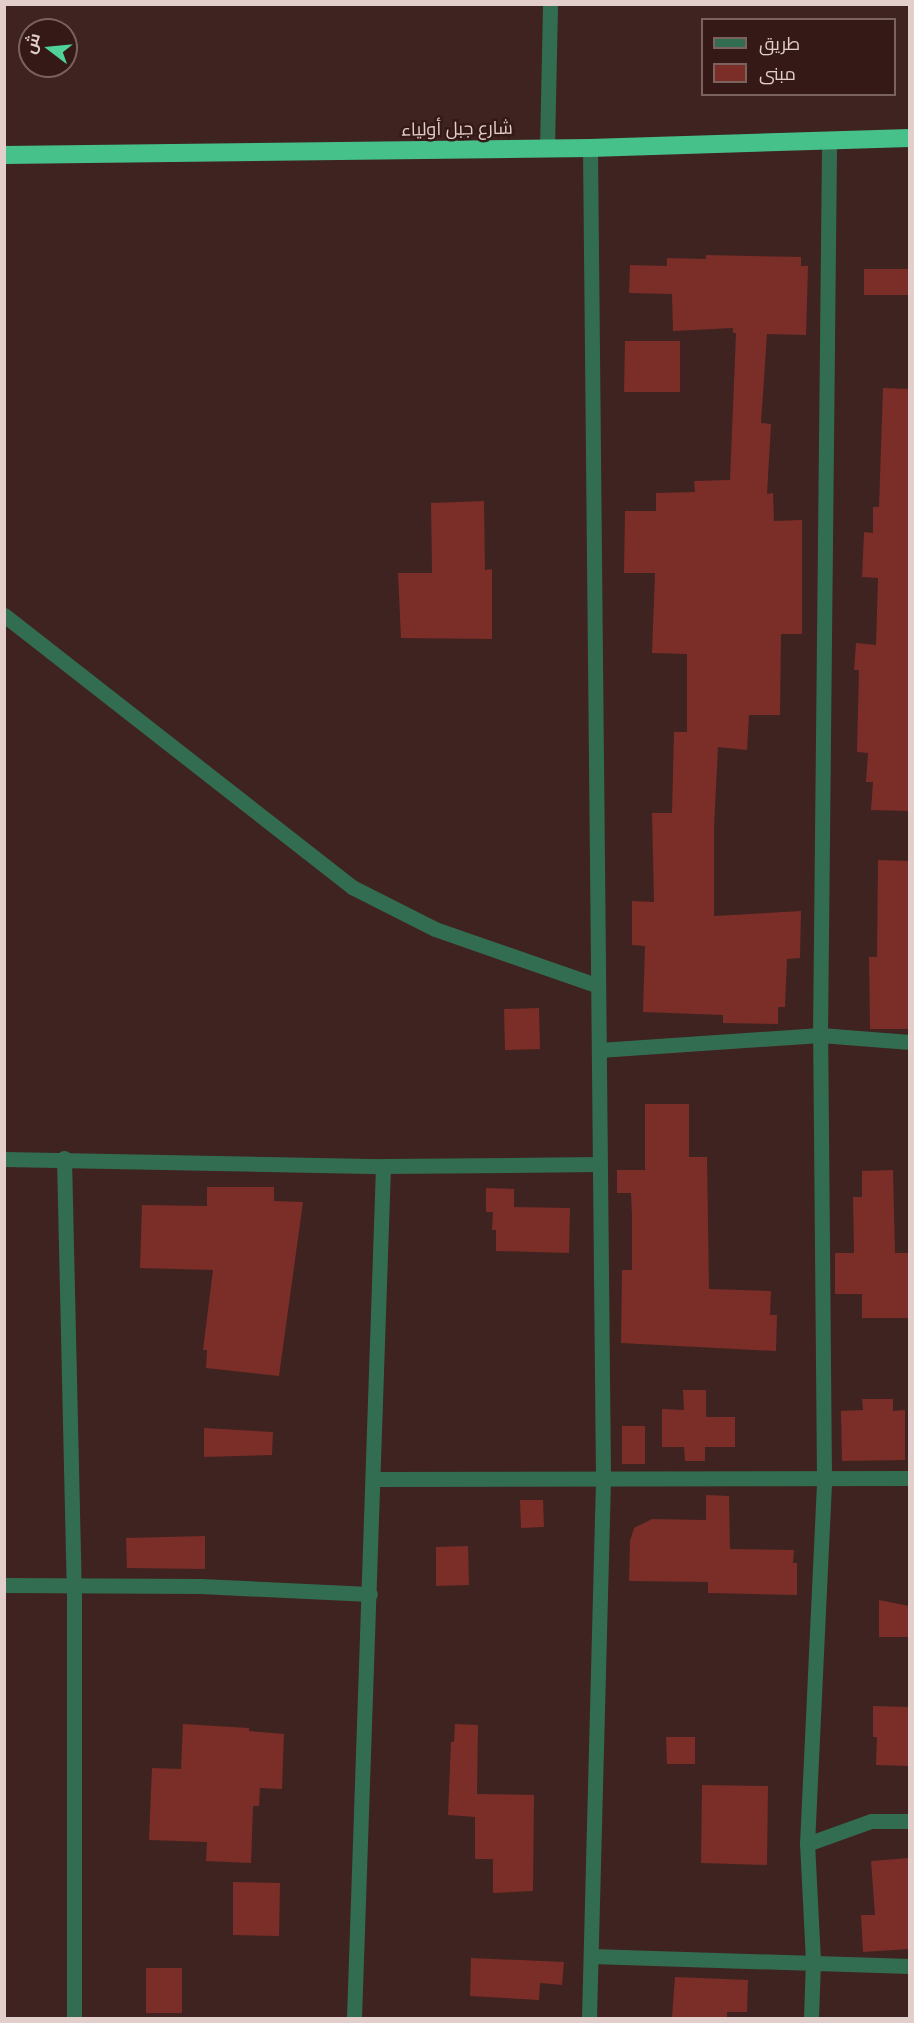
<!DOCTYPE html>
<meta charset="utf-8">
<style>
body{margin:0}
#map{position:relative;width:914px;height:2023px;overflow:hidden;background:#3f2320;font-family:Roboto,Cairo,sans-serif}
div>[style]{position:absolute}
.building>*{inset:0;background:#7b2d27}
.minor>*{height:15px;margin:-7.5px;padding:0 7.5px;transform-origin:7.5px;border-radius:7.5px;background:#336d51}
.highway>*{height:18px;margin:-9px;padding:0 9px;transform-origin:9px;border-radius:9px;background:#46c18a}
span{translate:-50% -50%;white-space:nowrap;text-align:center;line-height:1.15;-webkit-text-stroke:5px #341916;paint-order:stroke}
.street-label{font-size:18px;color:#e2cfcc}
.frame{position:absolute;inset:0;border:6px solid #e2cfcc;pointer-events:none}
.legend{position:absolute;left:701px;top:18px;width:195px;height:78px;box-sizing:border-box;background:#341916;border:2px solid #7a625f;margin:0;padding:8px 10px;list-style:none;font-size:18px;color:#e2cfcc}
.legend li{display:flex;align-items:center;gap:12px;height:30px}
.legend b{width:30px;border:2px solid #7a625f}
.north{position:absolute;left:18px;top:18px;width:60px;height:60px;box-sizing:border-box;background:#341916;border:2px solid #7a625f;border-radius:50%;rotate:286deg;font-size:16px;font-weight:700;line-height:24px;text-align:center;color:#e2cfcc}
.north::after{content:'';display:block;margin:auto;width:21px;height:27px;background:#50d398;clip-path:polygon(50% 0,100% 100%,50% 72%,0 100%)}
</style>
<div id="map">
<div class="building">
<div style="clip-path:polygon(706px 255px,801px 257px,801px 266px,808px 266px,806px 335px,767px 334px,761px 423px,771px 424px,767px 494px,773px 493px,774px 521px,802px 520px,802px 634px,781px 634px,780px 715px,749px 715px,747px 750px,718px 747px,714px 827px,714px 916px,801px 911px,800px 958px,787px 959px,785px 1007px,778px 1007px,778px 1024px,723px 1023px,723px 1015px,643px 1012px,645px 946px,632px 945px,632px 901px,654px 902px,652px 813px,672px 813px,674px 732px,687px 732px,687px 654px,652px 653px,655px 573px,624px 573px,625px 511px,656px 511px,656px 493px,695px 492px,694px 481px,730px 480px,736px 333px,733px 333px,733px 328px,673px 331px,672px 294px,629px 293px,630px 265px,667px 266px,667px 258px,706px 259px)"></div>
<div style="clip-path:polygon(864px 269px,909px 269px,909px 295px,864px 295px)"></div>
<div style="clip-path:polygon(625px 341px,680px 341px,680px 392px,624px 392px)"></div>
<div style="clip-path:polygon(883px 388px,909px 389px,909px 811px,871px 810px,873px 782px,866px 782px,868px 753px,857px 752px,859px 670px,854px 670px,856px 643px,876px 645px,878px 578px,862px 577px,864px 532px,873px 533px,873px 507px,879px 507px)"></div>
<div style="clip-path:polygon(484px 501px,485px 570px,492px 569px,492px 639px,401px 638px,398px 573px,432px 573px,431px 503px)"></div>
<div style="clip-path:polygon(878px 860px,909px 861px,909px 1029px,870px 1029px,869px 957px,877px 957px)"></div>
<div style="clip-path:polygon(539px 1008px,540px 1049px,505px 1050px,504px 1009px)"></div>
<div style="clip-path:polygon(645px 1104px,689px 1104px,689px 1157px,707px 1157px,709px 1289px,771px 1291px,770px 1315px,777px 1315px,776px 1351px,621px 1343px,622px 1270px,632px 1270px,632px 1216px,631px 1193px,617px 1193px,617px 1170px,645px 1170px)"></div>
<div style="clip-path:polygon(893px 1170px,895px 1253px,909px 1253px,909px 1318px,862px 1318px,862px 1294px,835px 1294px,835px 1253px,854px 1253px,853px 1197px,862px 1197px,862px 1171px)"></div>
<div style="clip-path:polygon(207px 1187px,274px 1187px,274px 1201px,303px 1202px,279px 1376px,206px 1368px,207px 1350px,203px 1350px,213px 1270px,140px 1268px,142px 1205px,207px 1206px)"></div>
<div style="clip-path:polygon(486px 1188px,514px 1189px,514px 1207px,570px 1208px,569px 1253px,496px 1251px,496px 1230px,492px 1230px,493px 1212px,486px 1212px)"></div>
<div style="clip-path:polygon(683px 1390px,706px 1390px,706px 1417px,735px 1417px,735px 1447px,705px 1447px,705px 1461px,685px 1461px,684px 1447px,662px 1447px,662px 1409px,684px 1410px)"></div>
<div style="clip-path:polygon(862px 1399px,893px 1399px,893px 1411px,905px 1410px,905px 1460px,842px 1461px,841px 1411px,863px 1410px)"></div>
<div style="clip-path:polygon(622px 1426px,645px 1426px,645px 1464px,622px 1464px)"></div>
<div style="clip-path:polygon(204px 1428px,273px 1432px,272px 1455px,204px 1457px)"></div>
<div style="clip-path:polygon(706px 1495px,729px 1496px,730px 1549px,794px 1550px,793px 1563px,797px 1563px,797px 1595px,708px 1593px,708px 1582px,629px 1581px,630px 1541px,634px 1528px,652px 1519px,706px 1520px)"></div>
<div style="clip-path:polygon(520px 1500px,543px 1500px,544px 1527px,521px 1528px)"></div>
<div style="clip-path:polygon(205px 1536px,205px 1569px,127px 1568px,126px 1538px)"></div>
<div style="clip-path:polygon(468px 1546px,469px 1585px,436px 1586px,436px 1547px)"></div>
<div style="clip-path:polygon(879px 1600px,909px 1606px,909px 1637px,879px 1637px)"></div>
<div style="clip-path:polygon(873px 1706px,909px 1707px,909px 1766px,876px 1765px,877px 1737px,873px 1737px)"></div>
<div style="clip-path:polygon(183px 1724px,249px 1728px,249px 1731px,284px 1734px,282px 1789px,260px 1788px,259px 1806px,253px 1806px,251px 1863px,206px 1861px,207px 1842px,149px 1840px,152px 1768px,181px 1769px)"></div>
<div style="clip-path:polygon(455px 1724px,478px 1725px,477px 1794px,534px 1795px,533px 1891px,493px 1893px,493px 1859px,475px 1859px,475px 1817px,448px 1815px,451px 1742px,454px 1742px)"></div>
<div style="clip-path:polygon(666px 1737px,695px 1737px,695px 1764px,667px 1764px)"></div>
<div style="clip-path:polygon(702px 1785px,768px 1786px,767px 1865px,701px 1863px)"></div>
<div style="clip-path:polygon(909px 1858px,909px 1949px,863px 1952px,861px 1915px,875px 1915px,871px 1861px)"></div>
<div style="clip-path:polygon(233px 1882px,280px 1883px,279px 1936px,233px 1935px)"></div>
<div style="clip-path:polygon(471px 1958px,564px 1962px,562px 1985px,540px 1983px,539px 2000px,470px 1996px)"></div>
<div style="clip-path:polygon(146px 1968px,182px 1968px,182px 2013px,146px 2013px)"></div>
<div style="clip-path:polygon(675px 1977px,748px 1980px,747px 2012px,727px 2012px,727px 2019px,672px 2017px)"></div>
</div>
<div class="minor">
<div style="left:547px;top:149px;width:145px;rotate:-88.8deg"></div>
<div style="left:4px;top:615px;width:442px;rotate:38deg"></div>
<div style="left:352px;top:887px;width:93px;rotate:26.8deg"></div>
<div style="left:435px;top:929px;width:170px;rotate:19.2deg"></div>
<div style="left:599px;top:1050px;width:222px;rotate:-3.9deg"></div>
<div style="left:820px;top:1035px;width:90px;rotate:4.4deg"></div>
<div style="left:64px;top:1158px;width:429px;rotate:88.7deg"></div>
<div style="left:74px;top:1587px;width:431px;rotate:90deg"></div>
<div style="left:4px;top:1159px;width:379px;rotate:1.1deg"></div>
<div style="left:383px;top:1166px;width:216px;rotate:-0.5deg"></div>
<div style="left:374px;top:1479px;width:536px;rotate:-0.11deg"></div>
<div style="left:4px;top:1585px;width:196px;rotate:0.3deg"></div>
<div style="left:200px;top:1586px;width:170px;rotate:2.7deg"></div>
<div style="left:807px;top:1844px;width:68px;rotate:-19.8deg"></div>
<div style="left:871px;top:1821px;width:39px"></div>
<div style="left:591px;top:1956px;width:319px;rotate:1.8deg"></div>
<div style="left:354px;top:2018px;width:852px;rotate:-88.05deg"></div>
<div style="left:589px;top:2018px;width:540px;rotate:-88.51deg"></div>
<div style="left:603px;top:1478px;width:1330px;rotate:-90.56deg"></div>
<div style="left:811px;top:2018px;width:57px;rotate:-88deg"></div>
<div style="left:813px;top:1961px;width:117px;rotate:-92.9deg"></div>
<div style="left:807px;top:1844px;width:367px;rotate:-87.3deg"></div>
<div style="left:824px;top:1477px;width:442px;rotate:-90.5deg"></div>
<div style="left:820px;top:1035px;width:895px;rotate:-89.42deg"></div>
</div>
<div class="highway">
<div style="left:4px;top:155px;width:586px;rotate:-0.68deg"></div>
<div style="left:590px;top:148px;width:320px;rotate:-1.8deg"></div>
</div>
<div class="street-label">
<span style="left:457px;top:129px;rotate:-1deg">شارع جبل أولياء</span>
</div>
<div class="frame"></div>
<ul class="legend">
<li><b style="height:8px;background:#336d51"></b>طريق</li>
<li><b style="height:16px;background:#7b2d27"></b>مبنى</li>
</ul>
<div class="north">ش</div>
</div>
